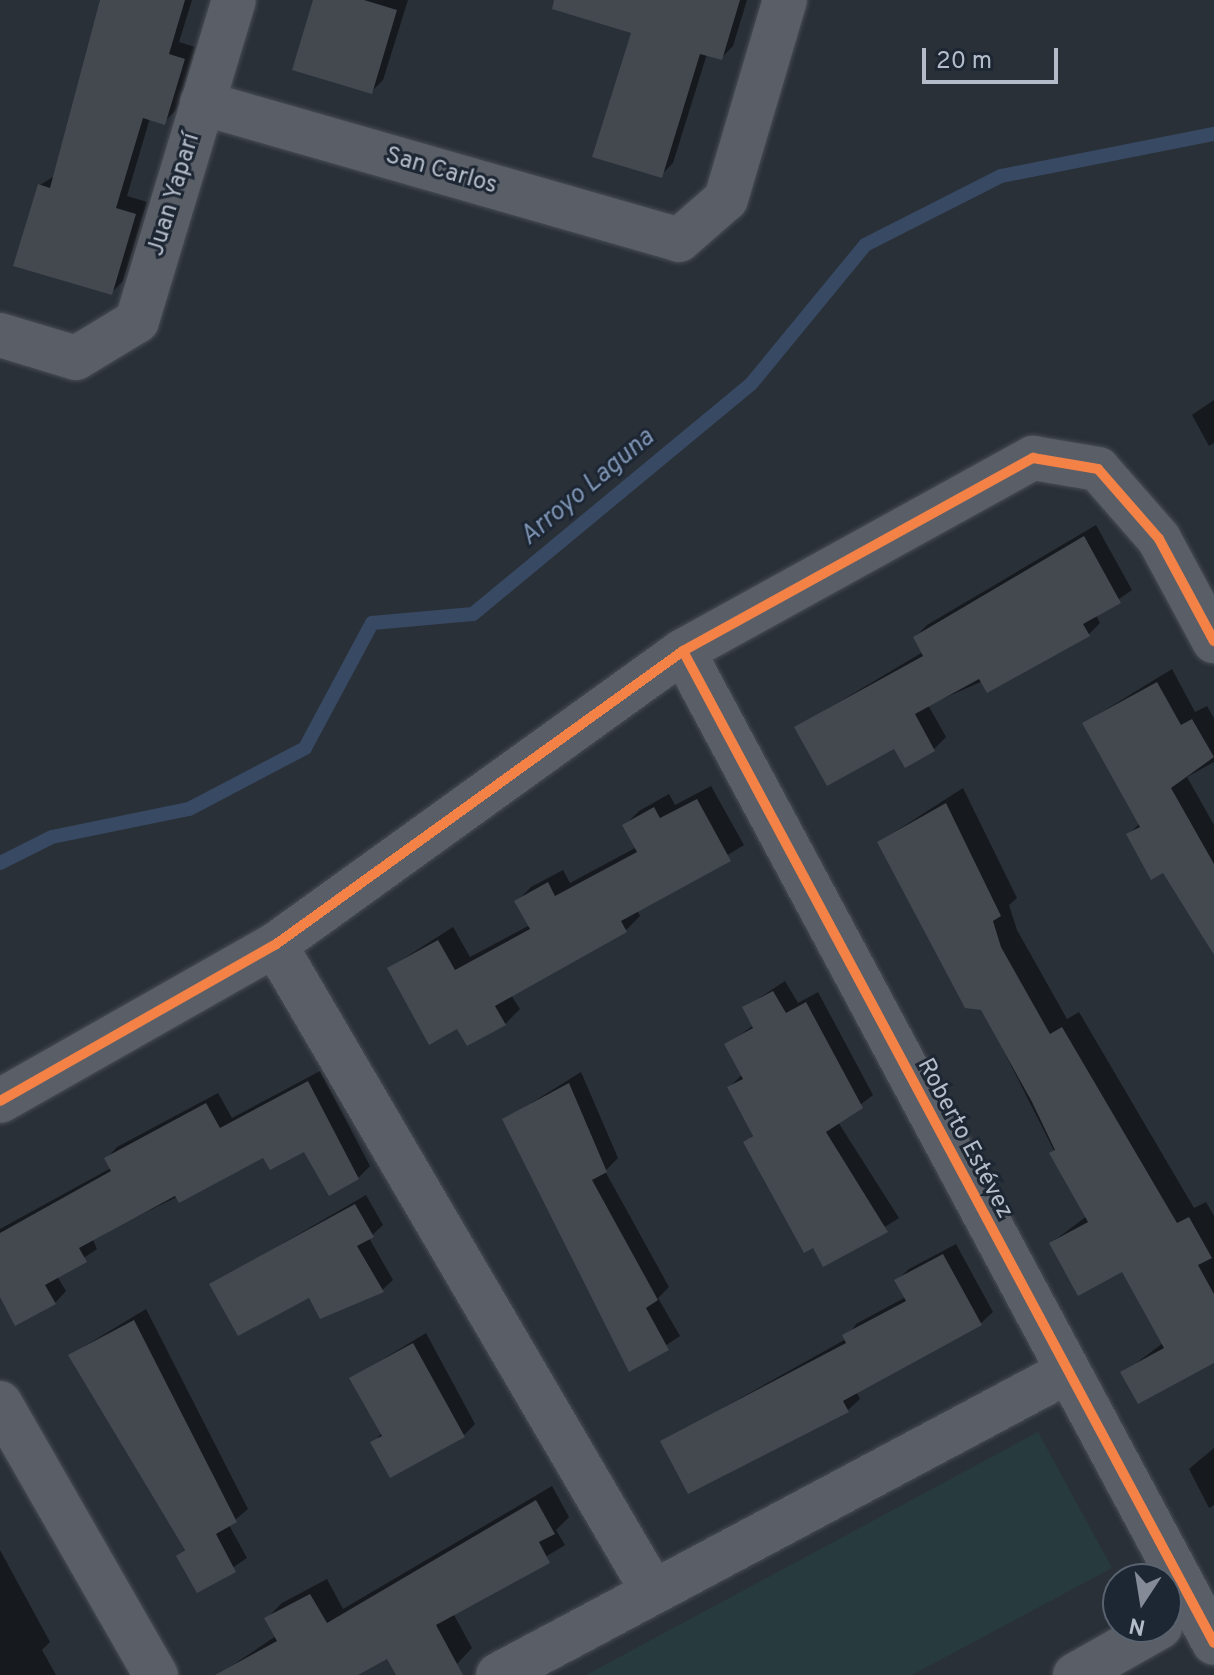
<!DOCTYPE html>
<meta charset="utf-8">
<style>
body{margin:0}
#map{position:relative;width:1214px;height:1675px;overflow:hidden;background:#2a3038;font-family:Overpass,sans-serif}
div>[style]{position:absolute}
.green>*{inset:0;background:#273a3e}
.shadow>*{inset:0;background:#0007}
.stream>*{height:14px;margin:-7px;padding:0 7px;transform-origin:7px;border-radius:7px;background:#384963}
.building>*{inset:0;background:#444950}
.roads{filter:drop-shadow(0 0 2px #484c53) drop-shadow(0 0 2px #484c53)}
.minor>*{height:44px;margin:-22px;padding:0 22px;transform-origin:22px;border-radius:22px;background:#5a5e66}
.cycleway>*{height:10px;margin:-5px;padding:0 5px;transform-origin:5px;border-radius:5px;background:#f48246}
span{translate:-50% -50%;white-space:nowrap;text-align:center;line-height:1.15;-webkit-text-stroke:6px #1d2633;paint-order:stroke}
.street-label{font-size:24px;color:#b4bcc9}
.water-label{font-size:26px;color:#7c92b1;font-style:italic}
.north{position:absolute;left:1102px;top:1563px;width:80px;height:80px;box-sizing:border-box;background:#1d2633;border:2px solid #59626f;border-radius:50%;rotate:192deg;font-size:22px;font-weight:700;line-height:32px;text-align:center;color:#b4bcc9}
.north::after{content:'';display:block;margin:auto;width:28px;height:36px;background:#848b96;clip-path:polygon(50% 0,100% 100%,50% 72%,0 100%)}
.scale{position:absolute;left:922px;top:48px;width:136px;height:36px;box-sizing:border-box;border:4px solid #b4bcc9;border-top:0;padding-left:10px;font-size:24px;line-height:28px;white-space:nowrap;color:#b4bcc9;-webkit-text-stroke:6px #1d2633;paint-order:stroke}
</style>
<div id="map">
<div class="green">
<div style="clip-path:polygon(1038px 1432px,1112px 1568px,912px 1675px,586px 1675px)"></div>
</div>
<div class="shadow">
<div style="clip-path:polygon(103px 0,192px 0,179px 42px,195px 47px,176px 110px,164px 122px,150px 118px,127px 196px,147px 202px,123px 281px,111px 293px,40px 185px,56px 175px)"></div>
<div style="clip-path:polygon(315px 0,408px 0,383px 80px,371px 92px)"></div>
<div style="clip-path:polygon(620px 0,747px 0,733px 46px,721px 58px,707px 54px,673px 163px,661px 175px,634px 32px)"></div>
<div style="clip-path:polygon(1214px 400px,1214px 443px,1209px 446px,1192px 415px)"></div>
<div style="clip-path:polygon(1096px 525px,1132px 590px,1096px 615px,1100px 623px,1088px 635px,928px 705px,946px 737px,934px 749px,905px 765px,895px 746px,797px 727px,923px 652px,915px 637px,927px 625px)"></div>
<div style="clip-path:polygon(1172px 669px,1195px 712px,1207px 706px,1214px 718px,1214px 762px,1187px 777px,1214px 825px,1214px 955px,1164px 871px,1128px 835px,1140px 823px,1084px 723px)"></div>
<div style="clip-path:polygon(711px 786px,744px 845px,637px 910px,640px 916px,626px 930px,511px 995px,520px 1009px,505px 1024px,468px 1044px,458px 1026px,389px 968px,453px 927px,470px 957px,530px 925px,517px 901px,531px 887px,563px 870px,570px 883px,637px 847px,625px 825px,639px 811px,669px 794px,675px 805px)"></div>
<div style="clip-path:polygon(963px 788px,1017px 898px,1009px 905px,1017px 930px,1067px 1019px,1079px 1012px,1194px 1208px,1206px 1202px,1214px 1216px,1214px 1361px,1123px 1373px,1163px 1343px,1123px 1269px,1051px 1243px,1087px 1216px,982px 1008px,879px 842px)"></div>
<div style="clip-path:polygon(785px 981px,798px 1003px,818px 992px,873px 1095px,838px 1122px,899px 1218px,824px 1265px,746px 1142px,754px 1134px,729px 1087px,743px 1074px,726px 1045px,754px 1025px,744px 1008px)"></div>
<div style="clip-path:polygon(320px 1071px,370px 1166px,358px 1178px,305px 1149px,264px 1155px,92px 1238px,97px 1249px,57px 1276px,66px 1291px,55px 1303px,0 1293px,0 1229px,111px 1168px,106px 1159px,117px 1147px,218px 1093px,232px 1118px)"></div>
<div style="clip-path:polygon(581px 1072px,618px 1158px,605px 1171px,669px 1287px,658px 1298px,680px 1336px,630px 1369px,504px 1120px)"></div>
<div style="clip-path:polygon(366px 1195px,383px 1225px,369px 1238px,393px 1280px,382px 1290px,211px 1285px)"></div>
<div style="clip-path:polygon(956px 1244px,993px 1312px,981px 1323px,856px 1391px,860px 1399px,848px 1410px,662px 1442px,846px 1339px,856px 1324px,906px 1297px,897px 1280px,909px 1269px)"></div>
<div style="clip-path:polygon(146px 1309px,248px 1509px,229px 1525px,247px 1558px,197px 1591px,178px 1556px,186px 1548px,70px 1355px)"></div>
<div style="clip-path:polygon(426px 1333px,475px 1424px,463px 1436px,373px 1443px,382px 1433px,352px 1378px)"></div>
<div style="clip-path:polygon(1214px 1448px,1214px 1505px,1209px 1508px,1189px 1469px)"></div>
<div style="clip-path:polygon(552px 1486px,569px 1517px,556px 1530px,565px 1545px,453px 1613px,472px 1648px,457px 1664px,436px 1675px,398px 1675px,388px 1657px,354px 1675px,218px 1675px,276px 1636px,266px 1619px,282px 1603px,327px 1579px,343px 1609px)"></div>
<div style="clip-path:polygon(0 1550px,50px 1642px,42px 1650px,56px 1675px,0 1675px)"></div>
</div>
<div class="stream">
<div style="left:0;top:863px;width:58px;rotate:-26.6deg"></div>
<div style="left:52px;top:837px;width:140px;rotate:-11.6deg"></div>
<div style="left:189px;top:809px;width:131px;rotate:-27.7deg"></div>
<div style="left:305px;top:748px;width:142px;rotate:-61.8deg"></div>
<div style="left:372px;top:623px;width:101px;rotate:-5.1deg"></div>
<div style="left:473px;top:614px;width:361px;rotate:-39.6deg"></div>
<div style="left:751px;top:384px;width:180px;rotate:-50.6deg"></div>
<div style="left:865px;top:245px;width:153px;rotate:-26.9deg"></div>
<div style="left:1001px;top:176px;width:217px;rotate:-11.2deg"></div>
</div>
<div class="building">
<div style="clip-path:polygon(100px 0,185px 0,169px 54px,185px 59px,165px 125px,143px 118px,116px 208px,136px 214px,112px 295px,13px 266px,38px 184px,50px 188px)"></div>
<div style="clip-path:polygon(313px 0,364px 0,397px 10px,372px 94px,292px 70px)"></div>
<div style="clip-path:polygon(554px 0,740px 0,722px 60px,700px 54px,662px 178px,592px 157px,631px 33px,552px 9px)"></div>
<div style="clip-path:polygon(1084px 536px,1121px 603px,1083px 624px,1090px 636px,987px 693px,979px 679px,915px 714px,935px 751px,905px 768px,894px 749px,827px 786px,794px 727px,923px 656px,913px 637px)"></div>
<div style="clip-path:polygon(1157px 682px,1181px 725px,1192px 719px,1214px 757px,1171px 788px,1214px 864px,1214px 955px,1163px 873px,1151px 880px,1126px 834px,1140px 827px,1082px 723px)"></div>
<div style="clip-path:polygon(697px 799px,731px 861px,621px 921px,627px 932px,495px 1006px,506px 1025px,467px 1046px,457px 1029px,429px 1045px,387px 968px,438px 940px,455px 970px,530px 929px,514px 901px,548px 882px,555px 896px,637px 852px,622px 825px,654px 807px,660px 818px)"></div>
<div style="clip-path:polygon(946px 803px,1001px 916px,993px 921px,1001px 947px,1050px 1034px,1062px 1027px,1177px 1223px,1189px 1217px,1212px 1258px,1198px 1265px,1214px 1294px,1214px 1363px,1138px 1404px,1120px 1372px,1164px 1348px,1122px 1272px,1078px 1296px,1049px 1243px,1088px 1222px,1049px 1153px,1055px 1150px,1032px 1102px,981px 1010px,965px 1008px,877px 842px)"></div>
<div style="clip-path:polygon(773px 991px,786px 1013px,806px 1002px,863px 1108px,826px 1132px,888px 1232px,823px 1267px,813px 1248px,804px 1253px,743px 1142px,753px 1136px,727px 1087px,743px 1079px,724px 1044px,753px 1028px,742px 1007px)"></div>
<div style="clip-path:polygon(308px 1081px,359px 1179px,329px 1196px,304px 1152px,270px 1170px,263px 1158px,179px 1203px,175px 1196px,79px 1248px,87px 1262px,45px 1285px,56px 1304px,15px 1326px,0 1297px,0 1233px,111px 1171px,104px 1158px,206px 1103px,220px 1128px)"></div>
<div style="clip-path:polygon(569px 1083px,607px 1172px,592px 1180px,658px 1300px,646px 1308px,669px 1350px,629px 1372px,502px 1119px)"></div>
<div style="clip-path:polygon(355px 1204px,374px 1237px,357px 1246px,384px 1292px,320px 1319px,309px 1298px,238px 1336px,209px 1284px)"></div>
<div style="clip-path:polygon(943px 1254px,982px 1325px,843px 1401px,849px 1412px,688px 1494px,660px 1441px,846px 1343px,842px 1335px,906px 1301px,894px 1280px)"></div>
<div style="clip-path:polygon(134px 1320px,237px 1522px,216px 1534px,236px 1572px,197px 1593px,176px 1556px,185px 1550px,68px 1355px)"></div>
<div style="clip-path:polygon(413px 1343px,465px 1437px,390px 1478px,370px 1442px,382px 1436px,349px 1378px)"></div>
<div style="clip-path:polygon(536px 1500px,555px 1534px,539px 1542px,550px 1563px,436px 1625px,463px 1675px,396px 1675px,387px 1659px,358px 1675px,215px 1675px,277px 1641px,264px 1618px,310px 1594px,327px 1623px)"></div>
</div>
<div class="roads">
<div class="minor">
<div style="left:202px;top:103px;width:496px;rotate:16deg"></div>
<div style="left:679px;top:240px;width:62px;rotate:-41.1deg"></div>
<div style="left:726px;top:199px;width:208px;rotate:-73.5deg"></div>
<div style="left:0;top:335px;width:79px;rotate:16.8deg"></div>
<div style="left:76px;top:358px;width:71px;rotate:-31.2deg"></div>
<div style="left:137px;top:321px;width:335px;rotate:-73.2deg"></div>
<div style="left:683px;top:651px;width:1125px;rotate:61.84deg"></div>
<div style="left:275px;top:945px;width:747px;rotate:59.69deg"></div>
<div style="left:0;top:1101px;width:316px;rotate:-29.6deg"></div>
<div style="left:275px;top:945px;width:503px;rotate:-35.78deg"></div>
<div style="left:683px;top:651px;width:400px;rotate:-28.9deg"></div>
<div style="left:1033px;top:458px;width:66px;rotate:9.6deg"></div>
<div style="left:1098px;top:469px;width:93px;rotate:48.9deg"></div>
<div style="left:1159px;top:539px;width:116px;rotate:61.7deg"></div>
<div style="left:0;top:1403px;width:314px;rotate:60.2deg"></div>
<div style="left:498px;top:1675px;width:642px;rotate:-28.04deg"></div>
<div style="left:1075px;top:1675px;width:98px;rotate:-29.5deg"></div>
</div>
</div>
<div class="cycleway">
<div style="left:683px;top:651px;width:1125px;rotate:61.84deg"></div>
<div style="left:0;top:1101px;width:316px;rotate:-29.6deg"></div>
<div style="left:275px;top:945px;width:503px;rotate:-35.78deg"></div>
<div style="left:683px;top:651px;width:400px;rotate:-28.9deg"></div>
<div style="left:1033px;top:458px;width:66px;rotate:9.6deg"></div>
<div style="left:1098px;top:469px;width:93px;rotate:48.9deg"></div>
<div style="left:1159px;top:539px;width:116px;rotate:61.7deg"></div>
</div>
<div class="street-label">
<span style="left:441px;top:172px;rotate:16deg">San Carlos</span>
<span style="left:175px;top:195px;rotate:-73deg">Juan Yaparí</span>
<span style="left:964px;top:1139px;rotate:62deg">Roberto Estévez</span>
</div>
<div class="water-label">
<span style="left:588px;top:488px;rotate:-40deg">Arroyo Laguna</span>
</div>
<div class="north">N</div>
<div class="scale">20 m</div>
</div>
